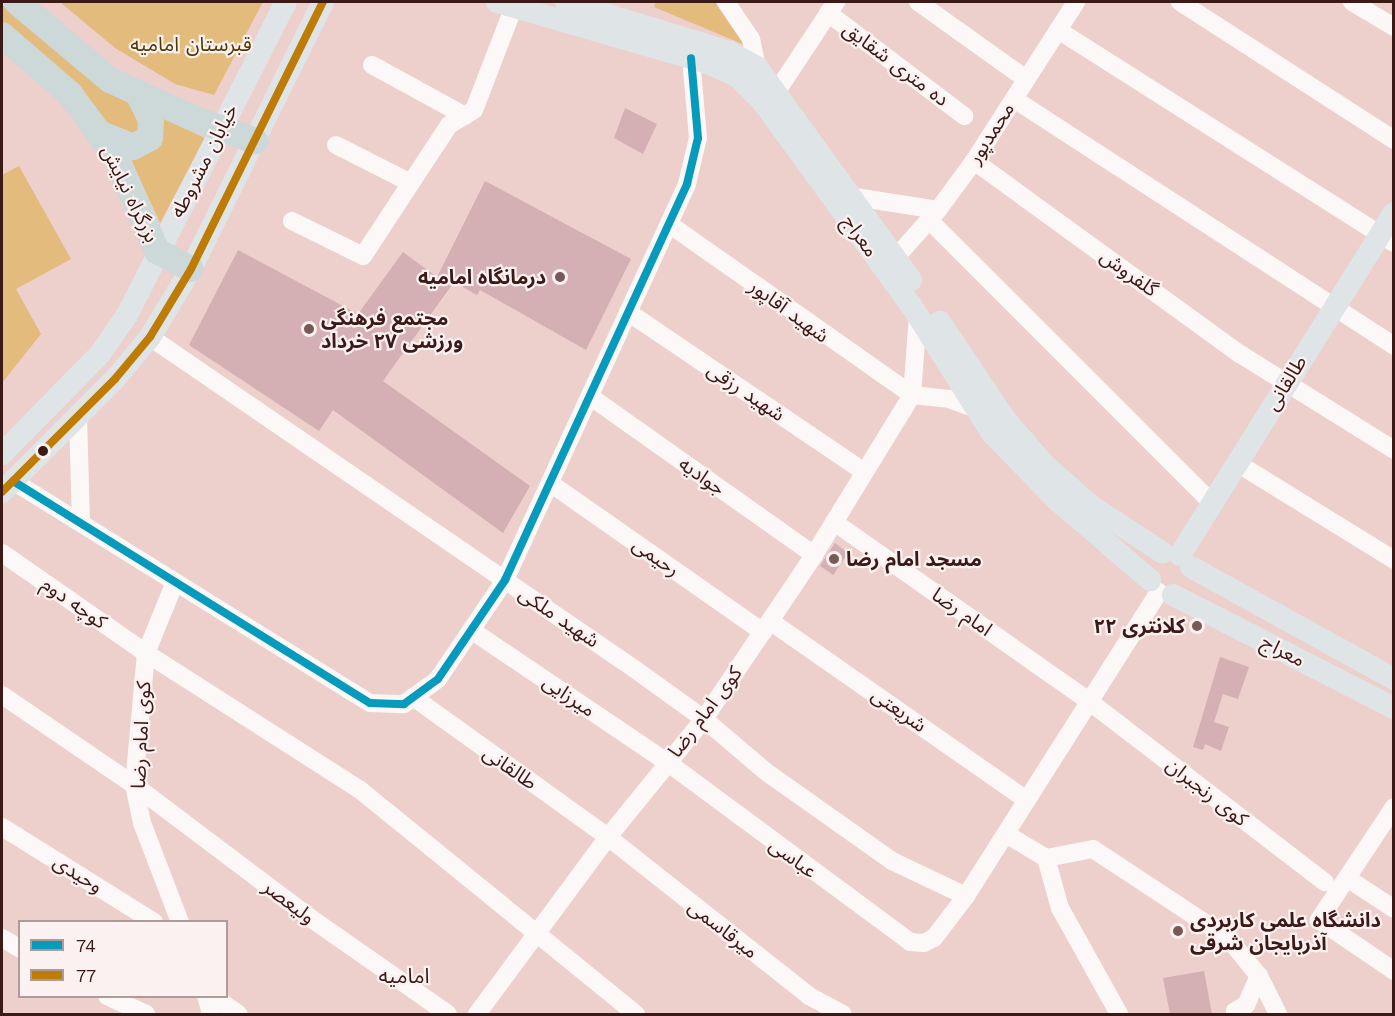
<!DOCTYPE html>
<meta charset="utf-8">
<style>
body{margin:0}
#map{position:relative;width:1395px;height:1016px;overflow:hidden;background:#edcfcc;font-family:"Work Sans","Noto Sans Arabic",sans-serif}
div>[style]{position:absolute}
.green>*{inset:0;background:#e3bb7d}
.building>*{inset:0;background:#d4b0b5}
.minor>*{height:18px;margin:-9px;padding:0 9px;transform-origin:9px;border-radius:9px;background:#fcf8f7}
.major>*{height:22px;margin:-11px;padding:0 11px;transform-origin:11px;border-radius:11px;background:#dfe5e6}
.highway>*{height:26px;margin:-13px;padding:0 13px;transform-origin:13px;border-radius:13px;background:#cdd8d9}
.bus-1>*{height:8px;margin:-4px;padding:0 4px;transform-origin:4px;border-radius:4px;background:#069bbc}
.bus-2>*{height:8px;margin:-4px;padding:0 4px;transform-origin:4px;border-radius:4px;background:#be7c07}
.dots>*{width:16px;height:16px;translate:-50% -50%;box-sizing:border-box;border:3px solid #fbf1f0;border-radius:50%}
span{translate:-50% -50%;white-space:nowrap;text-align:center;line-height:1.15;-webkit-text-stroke:4.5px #fbf1f0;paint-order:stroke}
.park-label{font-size:20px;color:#4f3a04}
.street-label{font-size:20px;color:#3a1917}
.poi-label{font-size:20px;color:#3a1917;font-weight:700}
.right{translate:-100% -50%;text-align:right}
.left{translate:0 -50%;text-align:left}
.neighbourhood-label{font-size:21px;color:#3a1917}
.frame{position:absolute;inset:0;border:3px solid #3a1917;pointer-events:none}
.legend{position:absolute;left:18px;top:920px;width:210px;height:78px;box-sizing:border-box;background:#fbf1f0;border:2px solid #ae9b99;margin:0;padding:8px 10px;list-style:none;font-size:18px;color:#3a1917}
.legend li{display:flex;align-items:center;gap:12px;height:30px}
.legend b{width:30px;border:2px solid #ae9b99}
</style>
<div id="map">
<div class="green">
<div style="clip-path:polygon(60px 2px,263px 2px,214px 95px,175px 84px,115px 48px)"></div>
<div style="clip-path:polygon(656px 2px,715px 2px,745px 45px,654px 7px)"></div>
<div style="clip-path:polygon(2px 5px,105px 91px,205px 138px,160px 223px,124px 144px,80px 88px,2px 23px)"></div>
<div style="clip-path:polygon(19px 166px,71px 259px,16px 289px,41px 334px,2px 383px,2px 175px)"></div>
</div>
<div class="building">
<div style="clip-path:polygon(625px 108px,657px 124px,643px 154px,614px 138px)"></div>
<div style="clip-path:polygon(485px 181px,631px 259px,586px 350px,480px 290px,477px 295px,454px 282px,383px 381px,530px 486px,503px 533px,333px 410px,319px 431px,189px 345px,238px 250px,358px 314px,403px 252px,437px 277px)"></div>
<div style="clip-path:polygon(835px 543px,848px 553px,833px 575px,820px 566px)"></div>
<div style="clip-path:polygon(1220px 657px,1249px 667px,1238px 699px,1223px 694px,1214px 722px,1229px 727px,1221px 751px,1205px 744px,1203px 750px,1193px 747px)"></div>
<div style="clip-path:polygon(1204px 971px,1212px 1014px,1170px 1014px,1163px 978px)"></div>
</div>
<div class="minor">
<div style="left:726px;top:2px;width:45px;rotate:56deg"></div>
<div style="left:751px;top:39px;width:29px;rotate:78deg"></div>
<div style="left:918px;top:2px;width:133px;rotate:35.5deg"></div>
<div style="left:1180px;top:2px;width:255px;rotate:32.8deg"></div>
<div style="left:1352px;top:2px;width:49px;rotate:30.8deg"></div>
<div style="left:828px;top:13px;width:171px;rotate:37.1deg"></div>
<div style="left:1058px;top:30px;width:398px;rotate:32.4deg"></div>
<div style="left:372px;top:65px;width:106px;rotate:28.7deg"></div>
<div style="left:777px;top:91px;width:107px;rotate:-56.5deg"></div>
<div style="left:1014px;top:99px;width:453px;rotate:33deg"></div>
<div style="left:336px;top:145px;width:84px;rotate:26.9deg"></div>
<div style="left:974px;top:161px;width:329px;rotate:36deg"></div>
<div style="left:1240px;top:354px;width:181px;rotate:31.9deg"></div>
<div style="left:855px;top:197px;width:84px;rotate:8.9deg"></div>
<div style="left:929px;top:220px;width:400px;rotate:45deg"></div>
<div style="left:292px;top:221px;width:79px;rotate:26.2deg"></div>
<div style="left:363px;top:256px;width:157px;rotate:-56.7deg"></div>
<div style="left:449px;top:125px;width:29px;rotate:-31deg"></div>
<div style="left:474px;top:110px;width:108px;rotate:-68.9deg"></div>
<div style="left:669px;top:224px;width:297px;rotate:35.1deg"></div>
<div style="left:896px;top:257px;width:63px;rotate:-48.2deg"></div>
<div style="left:938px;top:210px;width:61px;rotate:-53.7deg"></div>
<div style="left:974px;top:161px;width:189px;rotate:-57.3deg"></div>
<div style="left:628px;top:312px;width:285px;rotate:34.1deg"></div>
<div style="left:150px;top:337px;width:589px;rotate:34.42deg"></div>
<div style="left:636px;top:670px;width:84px;rotate:35.8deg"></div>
<div style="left:704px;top:719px;width:80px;rotate:40.4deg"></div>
<div style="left:765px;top:771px;width:156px;rotate:35.3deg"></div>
<div style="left:892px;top:861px;width:82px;rotate:25.3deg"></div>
<div style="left:912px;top:395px;width:37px;rotate:6deg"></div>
<div style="left:949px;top:399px;width:29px;rotate:20deg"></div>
<div style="left:591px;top:397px;width:273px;rotate:35.3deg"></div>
<div style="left:78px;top:416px;width:107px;rotate:88.4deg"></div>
<div style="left:1237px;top:463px;width:185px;rotate:31.7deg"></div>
<div style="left:13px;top:481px;width:420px;rotate:31.9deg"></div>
<div style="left:370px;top:703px;width:34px;rotate:2deg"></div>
<div style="left:404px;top:704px;width:42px;rotate:-36.3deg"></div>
<div style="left:438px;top:679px;width:120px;rotate:-55.9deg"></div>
<div style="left:505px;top:580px;width:436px;rotate:-65.3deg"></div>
<div style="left:687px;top:184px;width:47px;rotate:-76.6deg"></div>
<div style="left:698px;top:138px;width:80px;rotate:-95deg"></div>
<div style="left:550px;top:483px;width:260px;rotate:35deg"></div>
<div style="left:834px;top:522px;width:313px;rotate:35.1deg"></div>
<div style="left:1090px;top:702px;width:296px;rotate:37.5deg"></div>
<div style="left:2px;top:553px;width:175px;rotate:34.8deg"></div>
<div style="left:146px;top:653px;width:253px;rotate:32.6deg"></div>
<div style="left:359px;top:789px;width:357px;rotate:39.1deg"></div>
<div style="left:175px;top:582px;width:77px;rotate:112.2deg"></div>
<div style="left:146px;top:653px;width:133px;rotate:95.2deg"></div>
<div style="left:134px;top:785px;width:39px;rotate:78deg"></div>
<div style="left:142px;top:823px;width:106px;rotate:69deg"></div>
<div style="left:770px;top:621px;width:313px;rotate:34.9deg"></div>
<div style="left:471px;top:630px;width:236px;rotate:34deg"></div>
<div style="left:667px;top:762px;width:302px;rotate:36.5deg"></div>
<div style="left:910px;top:942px;width:14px;rotate:4deg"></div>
<div style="left:924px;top:943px;width:11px;rotate:-27deg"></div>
<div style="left:934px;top:938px;width:53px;rotate:-52.7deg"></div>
<div style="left:966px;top:896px;width:360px;rotate:-57.6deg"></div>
<div style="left:2px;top:695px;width:160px;rotate:34.3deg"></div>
<div style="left:134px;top:785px;width:219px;rotate:37deg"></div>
<div style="left:309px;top:917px;width:169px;rotate:34.9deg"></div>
<div style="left:413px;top:697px;width:240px;rotate:35.7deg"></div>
<div style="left:608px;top:837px;width:256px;rotate:38.3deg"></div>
<div style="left:809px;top:996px;width:38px;rotate:28deg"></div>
<div style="left:1394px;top:807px;width:136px;rotate:123.6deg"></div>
<div style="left:1319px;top:920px;width:91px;rotate:34.2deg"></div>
<div style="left:2px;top:827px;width:179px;rotate:32deg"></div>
<div style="left:1006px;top:834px;width:47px;rotate:31deg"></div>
<div style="left:1046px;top:858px;width:48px;rotate:-10.8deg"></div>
<div style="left:1093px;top:849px;width:162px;rotate:33.4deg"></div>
<div style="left:1228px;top:938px;width:49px;rotate:50.8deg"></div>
<div style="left:1259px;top:976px;width:42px;rotate:63.4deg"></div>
<div style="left:1046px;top:858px;width:52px;rotate:74.4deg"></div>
<div style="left:1060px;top:908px;width:121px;rotate:60.9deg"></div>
<div style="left:1347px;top:878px;width:56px;rotate:33.4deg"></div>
<div style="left:2px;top:938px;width:21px;rotate:31deg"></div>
<div style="left:107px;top:996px;width:43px;rotate:24.8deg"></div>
<div style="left:206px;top:996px;width:19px;rotate:74deg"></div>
<div style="left:212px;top:996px;width:32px;rotate:34deg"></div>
<div style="left:477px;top:1014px;width:220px;rotate:-53.5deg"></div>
<div style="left:608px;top:837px;width:152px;rotate:-50.9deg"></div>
<div style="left:704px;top:719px;width:197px;rotate:-56.1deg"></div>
<div style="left:814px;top:555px;width:188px;rotate:-58.5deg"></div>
<div style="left:912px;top:395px;width:80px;rotate:-85.7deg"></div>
<div style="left:1238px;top:1014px;width:4px;rotate:-135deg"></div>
<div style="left:1235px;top:1011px;width:13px;rotate:-29deg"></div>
<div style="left:1246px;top:1005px;width:32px;rotate:-66deg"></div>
</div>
<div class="major">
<div style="left:497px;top:2px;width:216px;rotate:16.1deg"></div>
<div style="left:705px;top:62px;width:35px;rotate:24deg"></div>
<div style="left:737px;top:76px;width:35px;rotate:45deg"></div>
<div style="left:762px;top:101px;width:253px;rotate:53.9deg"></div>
<div style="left:911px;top:305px;width:150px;rotate:57.8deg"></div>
<div style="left:991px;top:432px;width:95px;rotate:45.9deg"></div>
<div style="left:1057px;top:500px;width:123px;rotate:40.7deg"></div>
<div style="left:566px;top:2px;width:171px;rotate:17deg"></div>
<div style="left:730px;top:52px;width:31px;rotate:29deg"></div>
<div style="left:757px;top:67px;width:263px;rotate:54.1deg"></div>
<div style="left:940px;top:322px;width:117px;rotate:56.2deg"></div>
<div style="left:1005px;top:419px;width:60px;rotate:49.1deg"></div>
<div style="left:1044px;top:464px;width:62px;rotate:41.7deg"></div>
<div style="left:1090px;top:505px;width:87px;rotate:33.3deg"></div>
<div style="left:2px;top:454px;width:140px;rotate:-45.6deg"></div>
<div style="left:100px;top:354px;width:47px;rotate:-55.3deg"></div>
<div style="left:127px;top:315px;width:351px;rotate:-63.1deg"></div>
<div style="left:2px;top:492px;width:160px;rotate:-45deg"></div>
<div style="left:115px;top:379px;width:55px;rotate:-50.2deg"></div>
<div style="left:150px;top:337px;width:79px;rotate:-58.9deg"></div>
<div style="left:191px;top:269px;width:298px;rotate:-63.7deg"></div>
<div style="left:1180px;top:555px;width:403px;rotate:-58deg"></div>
<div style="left:1191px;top:567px;width:232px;rotate:28.9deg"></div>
<div style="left:1173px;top:595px;width:248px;rotate:27.1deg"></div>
</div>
<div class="highway">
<div style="left:17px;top:2px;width:121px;rotate:40deg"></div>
<div style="left:110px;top:80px;width:86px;rotate:24.8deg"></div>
<div style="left:188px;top:116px;width:72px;rotate:20.5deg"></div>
<div style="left:2px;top:35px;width:90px;rotate:40.9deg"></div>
<div style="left:70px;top:94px;width:76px;rotate:53.6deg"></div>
<div style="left:115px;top:155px;width:105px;rotate:66.4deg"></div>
<div style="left:157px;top:251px;width:38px;rotate:28deg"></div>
<div style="left:99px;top:133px;width:37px;rotate:22deg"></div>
<div style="left:133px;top:147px;width:19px;rotate:-28deg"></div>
<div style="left:150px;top:138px;width:18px;rotate:-87deg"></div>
<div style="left:151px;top:120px;width:28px;rotate:-116deg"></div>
</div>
<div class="bus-1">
<div style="left:13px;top:481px;width:420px;rotate:31.9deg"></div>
<div style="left:370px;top:703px;width:34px;rotate:2deg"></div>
<div style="left:404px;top:704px;width:42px;rotate:-36.3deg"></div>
<div style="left:438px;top:679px;width:120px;rotate:-55.9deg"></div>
<div style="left:505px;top:580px;width:436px;rotate:-65.3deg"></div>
<div style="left:687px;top:184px;width:47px;rotate:-76.6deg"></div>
<div style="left:698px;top:138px;width:80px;rotate:-95deg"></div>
</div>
<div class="bus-2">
<div style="left:2px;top:492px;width:160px;rotate:-45deg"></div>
<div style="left:115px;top:379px;width:55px;rotate:-50.2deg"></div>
<div style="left:150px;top:337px;width:79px;rotate:-58.9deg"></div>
<div style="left:191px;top:269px;width:298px;rotate:-63.7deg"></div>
</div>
<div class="dots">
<div style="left:560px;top:277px;background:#795956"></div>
<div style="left:309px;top:329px;background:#795956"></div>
<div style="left:43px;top:451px;background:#3a1917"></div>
<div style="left:834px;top:559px;background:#795956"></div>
<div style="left:1197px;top:626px;background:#795956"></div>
<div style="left:1178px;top:931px;background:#795956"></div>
</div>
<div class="park-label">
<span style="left:191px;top:44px">قبرستان امامیه</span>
</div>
<div class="street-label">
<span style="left:896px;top:64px;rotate:37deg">ده متری شقایق</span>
<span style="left:991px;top:133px;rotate:-57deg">محمدپور</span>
<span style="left:204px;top:161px;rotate:-63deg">خیابان مشروطه</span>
<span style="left:130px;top:194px;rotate:64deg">بزرگراه نیایش</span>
<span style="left:860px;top:236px;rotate:54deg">معراج</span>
<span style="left:1129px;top:273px;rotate:36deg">گلفروش</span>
<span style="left:789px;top:311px;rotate:36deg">شهید آقاپور</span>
<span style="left:1286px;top:383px;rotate:-58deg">طالقانی</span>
<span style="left:746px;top:392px;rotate:34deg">شهید رزقی</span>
<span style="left:702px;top:476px;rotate:35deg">جوادیه</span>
<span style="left:656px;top:557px;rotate:35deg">رحیمی</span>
<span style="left:74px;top:603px;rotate:35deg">کوچه دوم</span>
<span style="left:962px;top:612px;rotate:35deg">امام رضا</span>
<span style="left:559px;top:617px;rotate:34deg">شهید ملکی</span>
<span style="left:1283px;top:651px;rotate:27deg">معراج</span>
<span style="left:569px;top:696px;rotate:34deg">میرزایی</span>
<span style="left:899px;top:710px;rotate:35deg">شریعتی</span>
<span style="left:705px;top:712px;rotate:-53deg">کوی امام رضا</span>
<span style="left:141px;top:735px;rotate:-87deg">کوی امام رضا</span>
<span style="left:510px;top:768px;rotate:35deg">طالقانی</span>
<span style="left:1207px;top:792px;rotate:38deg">کوی رنجبران</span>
<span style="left:793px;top:858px;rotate:36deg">عباسی</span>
<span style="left:78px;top:874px;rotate:32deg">وحیدی</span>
<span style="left:289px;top:902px;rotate:37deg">ولیعصر</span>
<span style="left:723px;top:929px;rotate:38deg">میرقاسمی</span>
</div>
<div class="poi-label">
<span class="right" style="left:546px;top:277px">درمانگاه امامیه</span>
<span class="left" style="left:321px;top:330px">مجتمع فرهنگی<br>ورزشی ۲۷ خرداد</span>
<span class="left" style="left:846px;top:559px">مسجد امام رضا</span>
<span class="right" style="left:1185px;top:626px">کلانتری ٢٢</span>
<span class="left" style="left:1190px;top:932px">دانشگاه علمی کاربردی<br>آذربایجان شرقی</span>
</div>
<div class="neighbourhood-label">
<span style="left:404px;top:976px">امامیه</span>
</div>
<div class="frame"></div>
<ul class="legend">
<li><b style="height:8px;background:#069bbc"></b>74</li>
<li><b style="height:8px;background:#be7c07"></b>77</li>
</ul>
</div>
